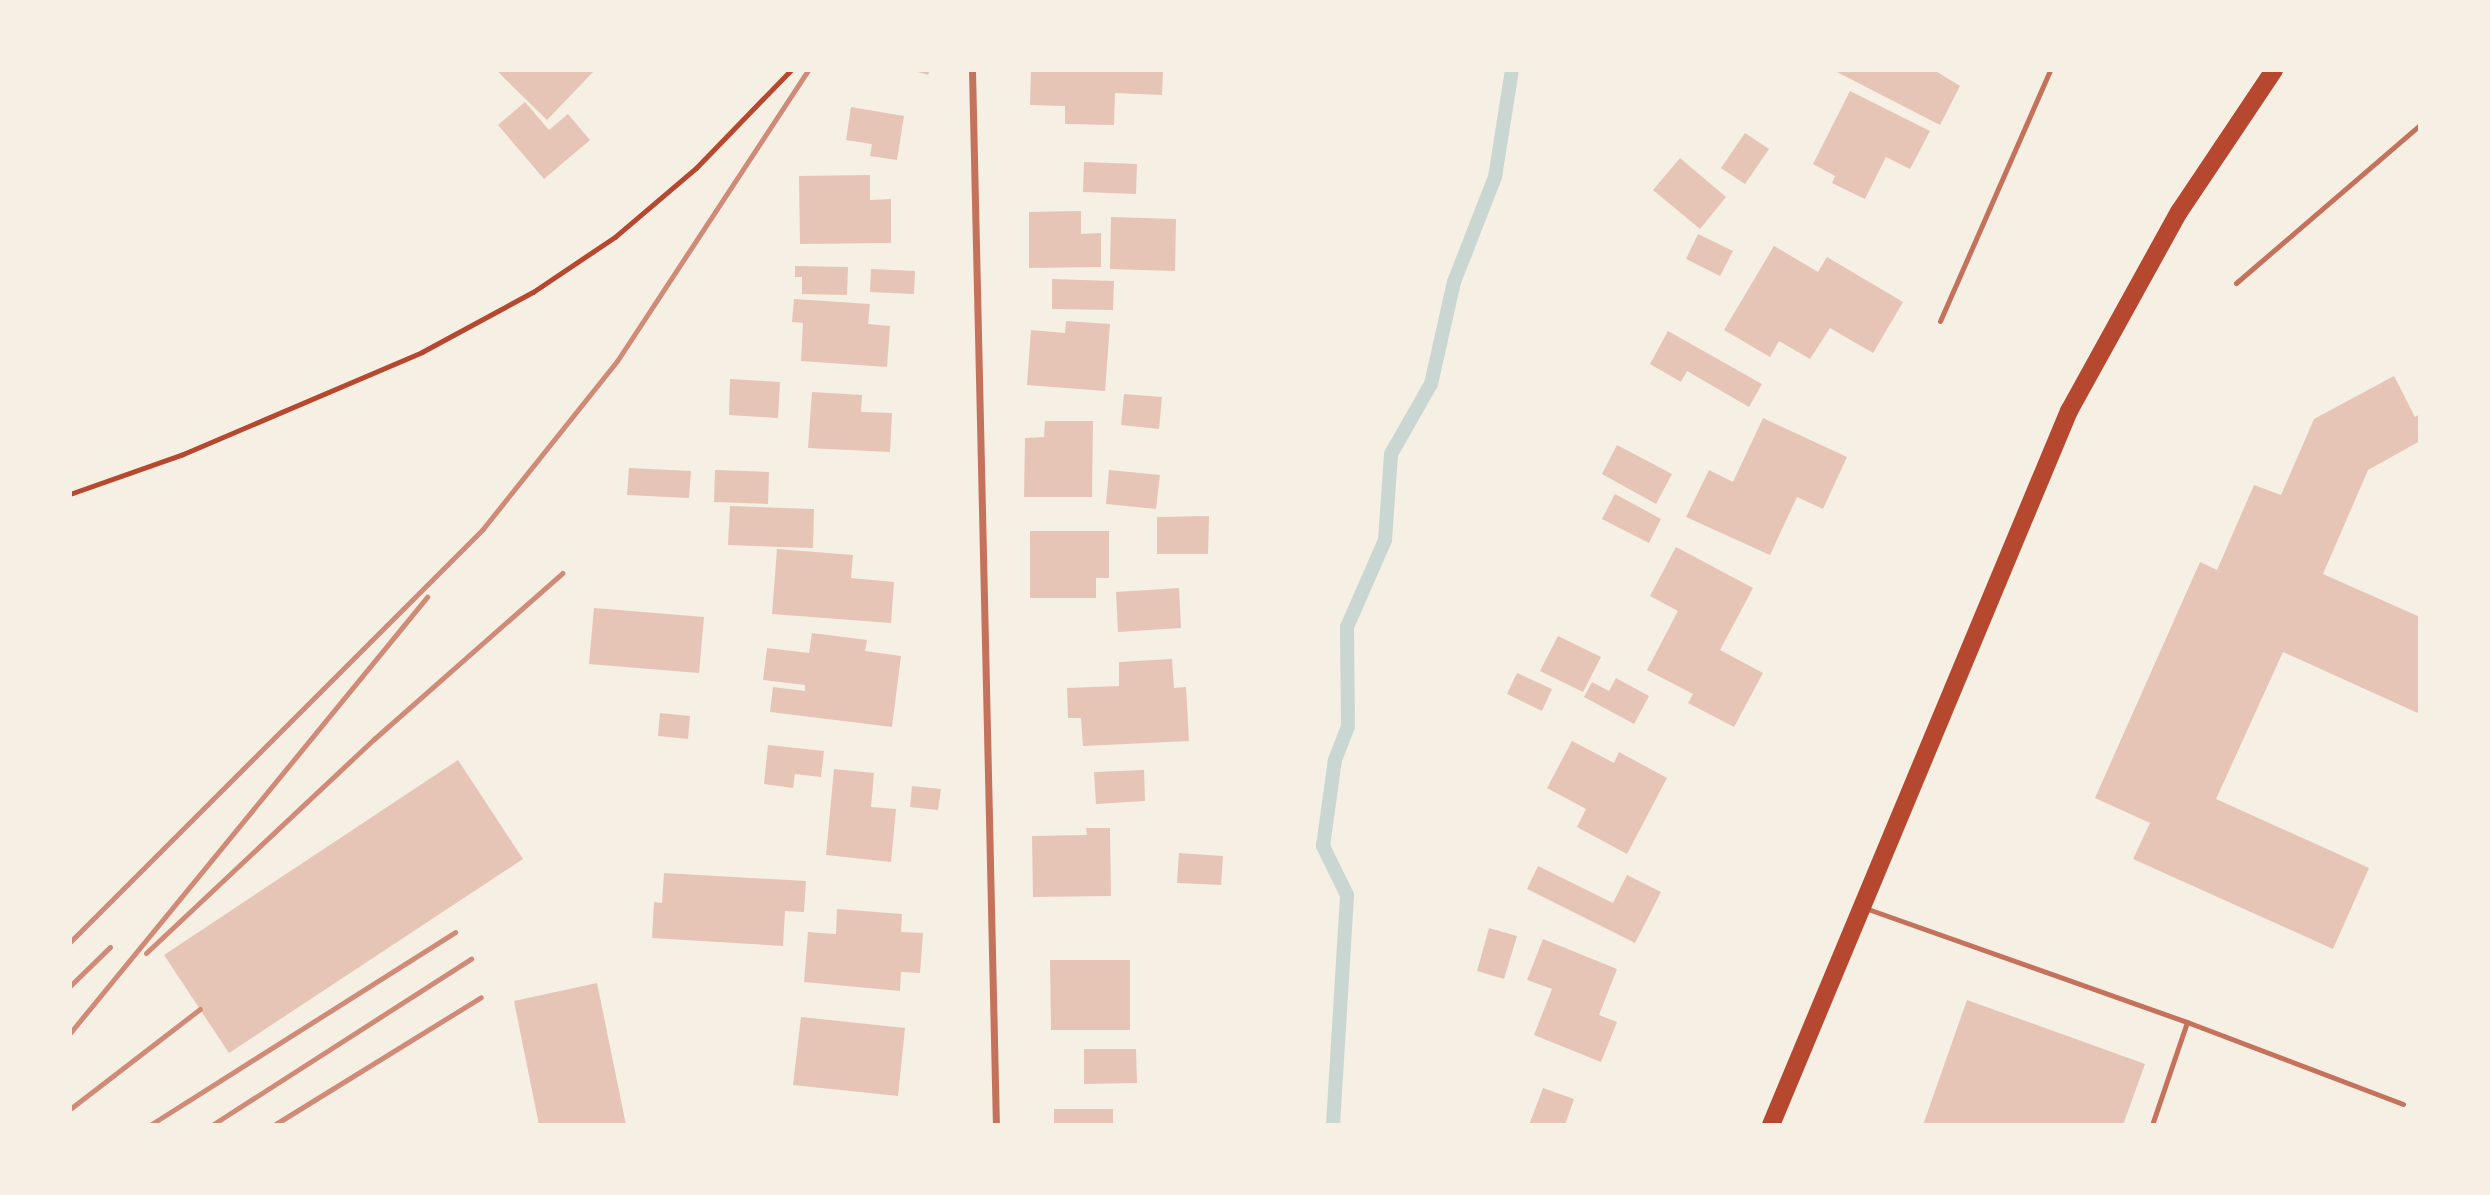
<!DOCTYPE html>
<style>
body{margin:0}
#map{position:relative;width:2490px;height:1195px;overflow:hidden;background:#f6efe4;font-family:Raleway,sans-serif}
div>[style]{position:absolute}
.stream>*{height:14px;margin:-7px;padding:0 7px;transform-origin:7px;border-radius:7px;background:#c9d6d2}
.building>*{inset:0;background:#e6c5b7}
.path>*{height:4.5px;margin:-2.25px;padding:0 2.25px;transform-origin:2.25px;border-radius:2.25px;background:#b5482f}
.service>*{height:5px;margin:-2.5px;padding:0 2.5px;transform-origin:2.5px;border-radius:2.5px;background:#c5725c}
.minor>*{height:7px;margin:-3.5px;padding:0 3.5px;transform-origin:3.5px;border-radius:3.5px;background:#c5725c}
.primary>*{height:18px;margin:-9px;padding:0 9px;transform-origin:9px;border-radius:9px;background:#b5482f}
.rail>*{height:5px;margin:-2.5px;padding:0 2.5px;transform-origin:2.5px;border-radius:2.5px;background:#cf8b77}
span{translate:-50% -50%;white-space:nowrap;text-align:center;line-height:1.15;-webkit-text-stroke:5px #f6efe4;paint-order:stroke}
.frame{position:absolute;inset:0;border:72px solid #f6efe4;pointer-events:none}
</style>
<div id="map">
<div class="stream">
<div style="left:1333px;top:1125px;width:230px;rotate:-86.5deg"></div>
<div style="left:1347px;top:895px;width:55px;rotate:-116.1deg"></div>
<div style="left:1323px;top:846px;width:87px;rotate:-82.1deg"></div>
<div style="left:1335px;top:760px;width:36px;rotate:-69deg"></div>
<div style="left:1348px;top:726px;width:99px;rotate:-90.6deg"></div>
<div style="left:1347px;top:627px;width:95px;rotate:-66.4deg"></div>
<div style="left:1385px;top:540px;width:86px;rotate:-86deg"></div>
<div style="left:1391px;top:454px;width:81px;rotate:-60.3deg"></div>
<div style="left:1431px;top:384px;width:105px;rotate:-77.3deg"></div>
<div style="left:1454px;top:282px;width:113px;rotate:-68.7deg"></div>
<div style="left:1495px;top:177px;width:108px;rotate:-81deg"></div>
</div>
<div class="building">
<div style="clip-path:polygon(496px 70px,595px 70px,547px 120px)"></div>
<div style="clip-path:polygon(911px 70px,930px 70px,928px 75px)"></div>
<div style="clip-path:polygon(1031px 70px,1163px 70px,1162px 95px,1115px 93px,1114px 125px,1065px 124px,1065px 106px,1030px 105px)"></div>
<div style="clip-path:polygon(1833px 70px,1934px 70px,1960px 86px,1940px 125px)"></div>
<div style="clip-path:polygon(1850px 91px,1930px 131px,1910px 169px,1886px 157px,1865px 199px,1832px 183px,1835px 176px,1813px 164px)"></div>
<div style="clip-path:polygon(525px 102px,549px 130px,568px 114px,590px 140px,544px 179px,498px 125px)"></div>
<div style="clip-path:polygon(851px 107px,904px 116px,897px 160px,870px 156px,872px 144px,846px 140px)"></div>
<div style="clip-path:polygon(1745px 133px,1769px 149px,1745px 184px,1721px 168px)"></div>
<div style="clip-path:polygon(1680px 158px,1726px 197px,1700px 229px,1653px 190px)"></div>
<div style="clip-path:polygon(1084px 162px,1137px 164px,1136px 194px,1083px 192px)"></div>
<div style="clip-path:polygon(870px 175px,870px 200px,891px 199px,891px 243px,800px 244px,799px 176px)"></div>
<div style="clip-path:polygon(1081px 211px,1081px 234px,1101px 233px,1101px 267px,1029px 268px,1029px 212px)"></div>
<div style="clip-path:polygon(1111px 217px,1176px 219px,1175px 271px,1110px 269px)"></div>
<div style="clip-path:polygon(1698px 234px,1733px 251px,1720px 276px,1686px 259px)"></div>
<div style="clip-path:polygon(1774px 246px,1818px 272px,1827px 257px,1903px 302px,1873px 353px,1830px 328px,1810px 359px,1779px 341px,1770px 357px,1724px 330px)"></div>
<div style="clip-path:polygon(795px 266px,848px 267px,847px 295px,802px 294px,802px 277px,795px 277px)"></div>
<div style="clip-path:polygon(871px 269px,915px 271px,914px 294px,870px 292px)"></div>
<div style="clip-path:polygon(1052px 279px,1114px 281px,1113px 310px,1052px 309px)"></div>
<div style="clip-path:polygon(794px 299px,870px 304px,868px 324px,890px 326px,887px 367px,801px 361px,803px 323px,792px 322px)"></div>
<div style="clip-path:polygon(1066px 321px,1110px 324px,1105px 391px,1027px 385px,1031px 330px,1065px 333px)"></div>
<div style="clip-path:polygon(1668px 331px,1762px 384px,1749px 407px,1687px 371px,1681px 382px,1650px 364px)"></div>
<div style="clip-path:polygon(2394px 376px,2415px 417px,2420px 414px,2420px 441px,2368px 470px,2323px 574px,2420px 617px,2420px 714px,2283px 652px,2216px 799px,2369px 868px,2333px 949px,2133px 859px,2150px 823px,2095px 798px,2200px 562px,2217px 570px,2254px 485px,2281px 495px,2314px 419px)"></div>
<div style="clip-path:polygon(730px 379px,780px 382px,778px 418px,729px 415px)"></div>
<div style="clip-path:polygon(812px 392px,862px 395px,861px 412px,892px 413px,890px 452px,808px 448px)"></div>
<div style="clip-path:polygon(1124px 394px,1162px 397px,1159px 429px,1121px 425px)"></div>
<div style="clip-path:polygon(1763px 418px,1847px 457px,1823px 509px,1797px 497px,1770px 555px,1686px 517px,1709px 470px,1733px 482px)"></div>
<div style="clip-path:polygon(1045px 421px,1093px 421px,1092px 497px,1024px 497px,1025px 438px,1044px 437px)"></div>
<div style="clip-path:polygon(1617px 445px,1672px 474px,1656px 504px,1602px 474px)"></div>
<div style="clip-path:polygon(629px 468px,691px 471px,689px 498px,627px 495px)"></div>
<div style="clip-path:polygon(715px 470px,769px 472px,768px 504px,714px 502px)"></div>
<div style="clip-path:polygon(1109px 470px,1160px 475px,1156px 509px,1106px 504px)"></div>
<div style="clip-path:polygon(1615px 494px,1661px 519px,1649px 543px,1602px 519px)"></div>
<div style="clip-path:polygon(730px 506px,814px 509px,813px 548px,728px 545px)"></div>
<div style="clip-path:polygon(1209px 516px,1208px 554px,1157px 554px,1157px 517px)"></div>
<div style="clip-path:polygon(1030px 531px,1109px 531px,1109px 578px,1096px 578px,1096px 598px,1030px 598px)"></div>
<div style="clip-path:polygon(1676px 547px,1753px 588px,1720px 650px,1763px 673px,1734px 727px,1688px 703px,1693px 694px,1647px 670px,1678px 611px,1650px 596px)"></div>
<div style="clip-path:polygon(777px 549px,853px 555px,851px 578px,894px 582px,891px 623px,772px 614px)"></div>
<div style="clip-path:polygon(1179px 588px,1181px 628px,1118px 632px,1116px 592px)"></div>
<div style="clip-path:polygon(594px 608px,704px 617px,699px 673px,589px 664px)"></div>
<div style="clip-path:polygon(812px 633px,867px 640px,865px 651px,901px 656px,892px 727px,770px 712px,773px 687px,805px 691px,805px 685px,763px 680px,767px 648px,809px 653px)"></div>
<div style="clip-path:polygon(1558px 636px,1601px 657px,1583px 692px,1540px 671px)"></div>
<div style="clip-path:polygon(1172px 659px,1174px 688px,1186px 687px,1189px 741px,1083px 746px,1081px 718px,1068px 718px,1067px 688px,1119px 686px,1119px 662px)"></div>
<div style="clip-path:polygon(1517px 673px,1552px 689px,1542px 711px,1507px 694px)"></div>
<div style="clip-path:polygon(1616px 678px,1649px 696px,1634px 724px,1584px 697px,1592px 682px,1609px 691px)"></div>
<div style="clip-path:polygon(660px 713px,690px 716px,688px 739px,658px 736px)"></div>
<div style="clip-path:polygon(1572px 741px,1614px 763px,1619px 752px,1667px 778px,1627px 854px,1577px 827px,1586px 809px,1547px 788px)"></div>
<div style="clip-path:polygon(768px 745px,824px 751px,821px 777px,795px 774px,793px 788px,764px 784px)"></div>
<div style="clip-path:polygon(458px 760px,523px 859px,229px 1053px,164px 955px)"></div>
<div style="clip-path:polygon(834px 769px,874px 773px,871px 807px,896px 809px,891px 862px,826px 855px)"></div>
<div style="clip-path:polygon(1144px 770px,1145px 801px,1096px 804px,1094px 772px)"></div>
<div style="clip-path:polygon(912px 786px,941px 789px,938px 810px,910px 807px)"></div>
<div style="clip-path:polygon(1086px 828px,1110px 828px,1111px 896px,1033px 897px,1032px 836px,1087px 835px)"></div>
<div style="clip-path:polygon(1179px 853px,1223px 856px,1221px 885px,1177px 883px)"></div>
<div style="clip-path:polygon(1538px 866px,1613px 903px,1627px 875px,1661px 892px,1635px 943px,1527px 889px)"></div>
<div style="clip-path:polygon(664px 873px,806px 881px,804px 912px,785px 911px,783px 946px,652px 938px,654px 902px,662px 903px)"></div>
<div style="clip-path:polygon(837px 909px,902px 914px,901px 932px,923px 933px,920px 973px,901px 972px,900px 991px,804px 982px,808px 932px,836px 934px)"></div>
<div style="clip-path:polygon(1489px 928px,1517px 936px,1504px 979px,1477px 971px)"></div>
<div style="clip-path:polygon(1543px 939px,1617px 969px,1599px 1015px,1617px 1022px,1601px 1062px,1534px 1035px,1552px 989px,1527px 980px)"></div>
<div style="clip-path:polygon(1050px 960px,1130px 960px,1130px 1030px,1051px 1030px)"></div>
<div style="clip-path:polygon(597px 983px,626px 1125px,539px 1125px,514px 1001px)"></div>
<div style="clip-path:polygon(1967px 1000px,2145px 1064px,2123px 1125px,1923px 1125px)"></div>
<div style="clip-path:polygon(801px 1017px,905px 1028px,898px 1096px,793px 1085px)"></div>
<div style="clip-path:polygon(1084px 1049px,1136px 1049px,1137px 1083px,1084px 1084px)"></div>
<div style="clip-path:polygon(1543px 1088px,1574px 1099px,1565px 1125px,1529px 1125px)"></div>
<div style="clip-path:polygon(1054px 1109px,1113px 1109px,1113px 1125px,1054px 1125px)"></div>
</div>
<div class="path">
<div style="left:70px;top:494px;width:118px;rotate:-19.4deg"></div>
<div style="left:181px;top:455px;width:262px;rotate:-23.1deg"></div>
<div style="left:422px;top:352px;width:126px;rotate:-28.4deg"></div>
<div style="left:533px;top:292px;width:99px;rotate:-33.9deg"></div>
<div style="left:615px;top:237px;width:106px;rotate:-40.4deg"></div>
<div style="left:696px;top:168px;width:136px;rotate:-45.9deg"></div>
</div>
<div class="service">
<div style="left:2236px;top:283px;width:243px;rotate:-40.7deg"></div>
<div style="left:1940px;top:321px;width:274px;rotate:-66.3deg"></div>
<div style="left:1865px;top:908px;width:342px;rotate:19.5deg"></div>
<div style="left:2187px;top:1022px;width:109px;rotate:108.8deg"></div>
<div style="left:2187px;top:1022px;width:231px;rotate:20.8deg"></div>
</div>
<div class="minor">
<div style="left:972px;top:70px;width:1055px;rotate:88.7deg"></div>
</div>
<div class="primary">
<div style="left:1771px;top:1125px;width:774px;rotate:-67.35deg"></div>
<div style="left:2069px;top:411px;width:227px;rotate:-61.1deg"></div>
<div style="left:2179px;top:212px;width:171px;rotate:-56.2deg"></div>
</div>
<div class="rail">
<div style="left:70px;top:942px;width:583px;rotate:-45deg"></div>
<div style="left:482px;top:530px;width:216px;rotate:-51.4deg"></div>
<div style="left:617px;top:361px;width:348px;rotate:-56.7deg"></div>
<div style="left:146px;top:953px;width:313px;rotate:-43.2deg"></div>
<div style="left:374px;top:739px;width:251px;rotate:-41.4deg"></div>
<div style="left:70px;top:986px;width:56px;rotate:-44.3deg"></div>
<div style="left:70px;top:1033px;width:564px;rotate:-50.69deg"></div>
<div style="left:70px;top:1109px;width:164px;rotate:-37.6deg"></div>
<div style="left:150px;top:1125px;width:361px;rotate:-32.3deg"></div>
<div style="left:212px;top:1125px;width:308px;rotate:-32.7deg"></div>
<div style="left:274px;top:1125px;width:243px;rotate:-31.7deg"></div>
</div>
<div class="frame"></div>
</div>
